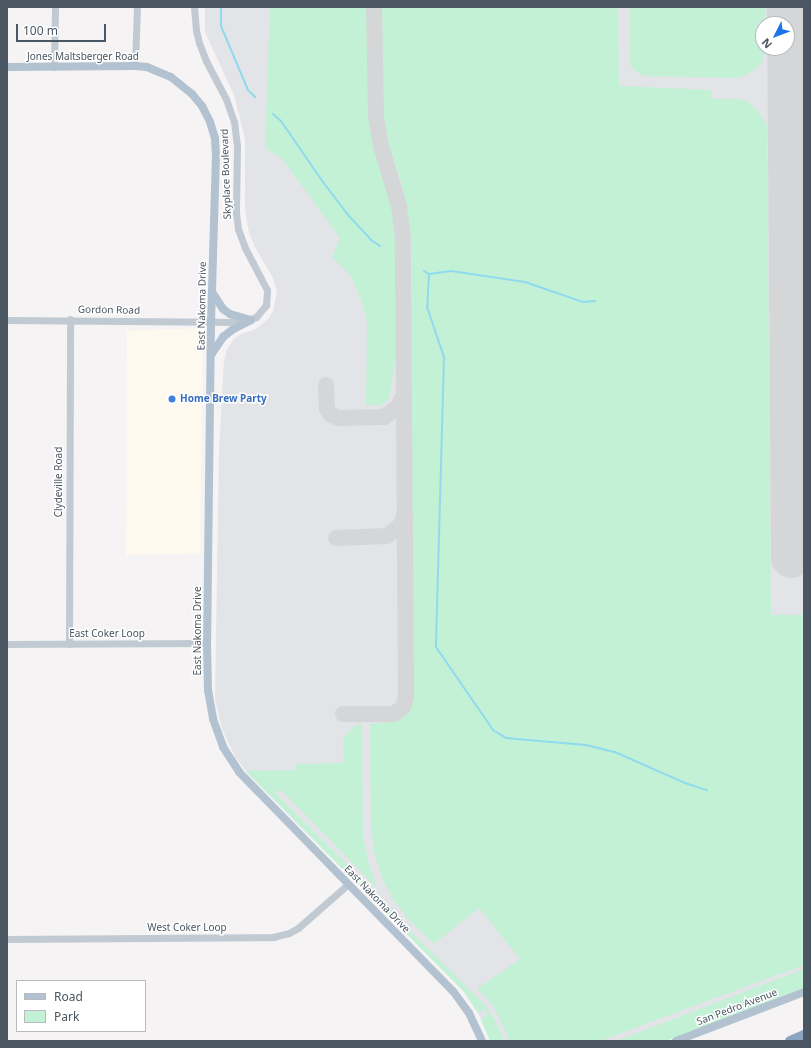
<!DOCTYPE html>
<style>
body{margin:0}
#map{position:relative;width:811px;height:1048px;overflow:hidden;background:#f5f3f3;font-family:"Noto Sans",sans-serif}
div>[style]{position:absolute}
.commercial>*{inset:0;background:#fdf9ef}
.airport>*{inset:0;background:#e2e4e7}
.green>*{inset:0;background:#c3f1d5}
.stream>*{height:2px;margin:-1px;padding:0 1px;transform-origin:1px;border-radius:1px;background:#90daee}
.taxiway>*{height:16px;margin:-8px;padding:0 8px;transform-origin:8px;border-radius:8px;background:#d5d6d8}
.runway>*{height:41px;margin:-20.5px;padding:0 20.5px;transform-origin:20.5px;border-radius:20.5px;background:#d5d6d8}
.minor>*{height:7px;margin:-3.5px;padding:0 3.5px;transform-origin:3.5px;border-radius:3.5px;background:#c1cad2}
.major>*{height:8px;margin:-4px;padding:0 4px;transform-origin:4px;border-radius:4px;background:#b3c2d1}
.highway>*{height:10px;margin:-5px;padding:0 5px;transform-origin:5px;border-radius:5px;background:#8ba5c1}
.dots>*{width:11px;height:11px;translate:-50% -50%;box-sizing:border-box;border:2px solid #fff;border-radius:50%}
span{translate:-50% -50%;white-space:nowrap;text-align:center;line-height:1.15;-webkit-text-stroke:3px #fff;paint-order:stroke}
.street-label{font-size:10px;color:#4a5661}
.shop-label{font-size:10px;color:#366cbe;font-weight:700}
.left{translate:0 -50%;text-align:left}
.frame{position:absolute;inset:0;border:8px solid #4a5661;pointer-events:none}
.legend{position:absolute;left:16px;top:980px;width:130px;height:52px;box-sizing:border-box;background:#fff;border:1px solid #b7bbc0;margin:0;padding:5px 7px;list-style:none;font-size:12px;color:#4a5661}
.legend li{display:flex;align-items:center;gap:8px;height:20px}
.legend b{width:20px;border:1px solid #b7bbc0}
.north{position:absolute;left:755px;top:16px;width:40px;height:40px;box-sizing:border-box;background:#fff;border:1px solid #b7bbc0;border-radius:50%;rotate:228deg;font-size:11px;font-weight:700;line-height:16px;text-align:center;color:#4a5661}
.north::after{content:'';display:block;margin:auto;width:14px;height:18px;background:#1a73e8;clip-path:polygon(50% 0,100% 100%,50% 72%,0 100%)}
.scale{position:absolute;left:16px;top:24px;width:90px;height:18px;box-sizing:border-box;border:2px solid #4a5661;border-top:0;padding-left:5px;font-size:12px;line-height:14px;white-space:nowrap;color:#4a5661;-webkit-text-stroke:3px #fff;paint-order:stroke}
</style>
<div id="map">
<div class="commercial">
<div style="clip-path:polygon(203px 328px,200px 554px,126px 555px,127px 331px)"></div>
</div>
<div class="airport">
<div style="clip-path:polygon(evenodd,205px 7px,804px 7px,804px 977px,638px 1041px,490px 1041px,489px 1034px,468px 995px,249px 775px,235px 757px,222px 729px,215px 699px,219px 451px,224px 361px,227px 350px,233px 340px,241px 334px,256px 329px,269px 318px,273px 311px,277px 291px,273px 278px,256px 249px,249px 233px,245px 208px,245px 139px,234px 95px,205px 32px,205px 7px,763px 24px,787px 24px,787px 48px,763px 48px,763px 24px)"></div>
</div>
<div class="green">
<div style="clip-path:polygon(270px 7px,367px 7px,368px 103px,372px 140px,385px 177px,393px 208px,396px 237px,397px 349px,390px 394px,387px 401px,380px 405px,366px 405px,367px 321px,362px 302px,350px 275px,332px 257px,340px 238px,281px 157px,265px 149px)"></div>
<div style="clip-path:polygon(382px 7px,618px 7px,619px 86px,712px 90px,712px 99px,740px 99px,750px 103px,762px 116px,767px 126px,771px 615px,804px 615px,804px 965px,600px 1041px,510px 1041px,493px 1005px,477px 989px,520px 959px,479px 908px,434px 944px,409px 920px,393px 899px,382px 878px,374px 851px,371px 826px,370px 724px,393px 722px,401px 718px,409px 711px,413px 701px,411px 241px,401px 181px,385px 135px,382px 108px)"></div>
<div style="clip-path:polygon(630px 7px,766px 7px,766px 24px,763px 24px,763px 48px,766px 48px,766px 51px,761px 63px,753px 71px,738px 78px,644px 76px,634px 70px,630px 64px)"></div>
<div style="clip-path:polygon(362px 723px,363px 837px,369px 865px,377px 886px,375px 886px,281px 790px,275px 793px,387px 904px,404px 925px,485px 1005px,495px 1020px,504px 1041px,490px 1041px,481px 1020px,488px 1014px,485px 1010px,477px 1012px,464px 992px,246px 771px,295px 770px,296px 764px,344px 763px,343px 739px,353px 727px)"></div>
<div style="clip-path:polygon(804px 969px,804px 989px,728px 1018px,666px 1041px,616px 1041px)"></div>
</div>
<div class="stream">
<div style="left:221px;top:7px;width:19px;rotate:90deg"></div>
<div style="left:221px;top:26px;width:69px;rotate:67.1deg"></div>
<div style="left:248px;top:90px;width:10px;rotate:45deg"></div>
<div style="left:273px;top:114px;width:11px;rotate:41deg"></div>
<div style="left:281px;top:121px;width:74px;rotate:55.5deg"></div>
<div style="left:323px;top:182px;width:41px;rotate:52.9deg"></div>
<div style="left:348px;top:215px;width:34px;rotate:47deg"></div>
<div style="left:371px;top:240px;width:11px;rotate:34deg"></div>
<div style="left:424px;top:271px;width:6px;rotate:31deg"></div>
<div style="left:429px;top:274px;width:22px;rotate:-8deg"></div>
<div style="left:451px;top:271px;width:75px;rotate:8.5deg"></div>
<div style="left:525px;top:282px;width:61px;rotate:19deg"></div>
<div style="left:583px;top:302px;width:12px;rotate:-5deg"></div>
<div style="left:429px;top:274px;width:33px;rotate:93deg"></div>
<div style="left:427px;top:307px;width:53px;rotate:71.2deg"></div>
<div style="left:444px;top:357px;width:290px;rotate:91.6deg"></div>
<div style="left:436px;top:647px;width:101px;rotate:55.5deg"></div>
<div style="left:493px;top:730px;width:15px;rotate:32deg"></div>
<div style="left:506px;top:738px;width:80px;rotate:5deg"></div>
<div style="left:586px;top:745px;width:30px;rotate:14deg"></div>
<div style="left:615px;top:752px;width:77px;rotate:23.9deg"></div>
<div style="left:685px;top:783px;width:23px;rotate:18deg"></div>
</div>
<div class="taxiway">
<div style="left:787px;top:46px;width:21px;rotate:73deg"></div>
<div style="left:793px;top:66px;width:16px;rotate:47deg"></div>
<div style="left:788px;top:129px;width:19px;rotate:-78deg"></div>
<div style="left:792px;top:110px;width:18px;rotate:-47deg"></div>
<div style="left:326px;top:385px;width:24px;rotate:88deg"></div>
<div style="left:327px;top:409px;width:7px;rotate:56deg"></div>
<div style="left:331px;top:415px;width:9px;rotate:21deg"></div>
<div style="left:339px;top:418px;width:45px;rotate:-1.3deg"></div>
<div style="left:384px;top:417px;width:17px;rotate:-36deg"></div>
<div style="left:398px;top:407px;width:14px;rotate:-65deg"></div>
<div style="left:790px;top:398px;width:22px;rotate:80deg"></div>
<div style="left:794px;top:420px;width:16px;rotate:52deg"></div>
<div style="left:790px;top:444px;width:14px"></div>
<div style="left:336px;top:538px;width:51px;rotate:-2.2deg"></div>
<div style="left:387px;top:536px;width:16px;rotate:-38deg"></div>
<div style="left:400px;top:526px;width:13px;rotate:-67deg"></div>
<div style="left:791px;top:547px;width:13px"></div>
<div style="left:343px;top:714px;width:51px"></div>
<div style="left:394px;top:714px;width:11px;rotate:-38deg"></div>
<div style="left:403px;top:707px;width:10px;rotate:-73deg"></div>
<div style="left:406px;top:697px;width:461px;rotate:-90.4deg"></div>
<div style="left:403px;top:236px;width:30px;rotate:-98deg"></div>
<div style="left:399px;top:206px;width:63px;rotate:-106.7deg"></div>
<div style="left:381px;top:146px;width:29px;rotate:-100deg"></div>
<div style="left:376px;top:117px;width:110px;rotate:-91deg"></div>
</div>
<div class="runway">
<div style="left:787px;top:7px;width:550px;rotate:89.58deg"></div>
</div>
<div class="minor">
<div style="left:135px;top:66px;width:59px;rotate:-88.1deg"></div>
<div style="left:54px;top:67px;width:60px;rotate:-89deg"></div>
<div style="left:7px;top:320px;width:233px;rotate:0.5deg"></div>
<div style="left:240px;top:322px;width:17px;rotate:-17deg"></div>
<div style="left:256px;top:317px;width:16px;rotate:-50deg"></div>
<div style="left:266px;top:305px;width:15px;rotate:-86deg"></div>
<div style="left:267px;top:290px;width:47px;rotate:-117.6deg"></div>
<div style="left:245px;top:248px;width:20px;rotate:-110deg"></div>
<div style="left:238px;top:229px;width:17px;rotate:-97deg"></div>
<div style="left:236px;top:212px;width:66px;rotate:-89.1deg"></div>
<div style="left:237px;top:146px;width:24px;rotate:-97deg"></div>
<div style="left:234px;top:122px;width:24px;rotate:-109deg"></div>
<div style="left:226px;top:99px;width:43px;rotate:-117.8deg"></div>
<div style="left:206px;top:61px;width:19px;rotate:-111deg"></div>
<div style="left:199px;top:43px;width:13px;rotate:-103deg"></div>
<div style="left:196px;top:30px;width:23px;rotate:-95deg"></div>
<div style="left:7px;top:644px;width:200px;rotate:-0.3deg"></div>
<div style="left:69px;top:644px;width:325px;rotate:-89.8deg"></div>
<div style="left:7px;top:939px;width:266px;rotate:-0.4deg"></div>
<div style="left:273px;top:937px;width:16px;rotate:-14deg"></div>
<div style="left:289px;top:933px;width:10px;rotate:-29deg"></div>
<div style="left:298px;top:928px;width:67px;rotate:-41.3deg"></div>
</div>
<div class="major">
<div style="left:7px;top:67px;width:128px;rotate:-0.4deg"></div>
<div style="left:135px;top:66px;width:12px;rotate:5deg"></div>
<div style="left:147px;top:67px;width:26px;rotate:23deg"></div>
<div style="left:171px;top:77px;width:27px;rotate:39deg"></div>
<div style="left:192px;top:94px;width:16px;rotate:50deg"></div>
<div style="left:202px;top:106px;width:18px;rotate:63deg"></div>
<div style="left:210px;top:122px;width:17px;rotate:73deg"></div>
<div style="left:215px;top:138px;width:17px;rotate:87deg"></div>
<div style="left:216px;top:155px;width:167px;rotate:91.7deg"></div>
<div style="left:211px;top:322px;width:321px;rotate:90.7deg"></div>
<div style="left:207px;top:643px;width:47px;rotate:88.8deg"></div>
<div style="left:208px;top:690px;width:29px;rotate:80deg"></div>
<div style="left:213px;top:719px;width:30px;rotate:70deg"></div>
<div style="left:223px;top:747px;width:30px;rotate:57deg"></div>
<div style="left:239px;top:772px;width:306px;rotate:45.7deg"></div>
<div style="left:453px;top:991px;width:27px;rotate:54deg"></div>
<div style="left:469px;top:1013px;width:31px;rotate:65deg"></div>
<div style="left:212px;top:292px;width:20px;rotate:57deg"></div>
<div style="left:223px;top:309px;width:9px;rotate:36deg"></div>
<div style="left:230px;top:314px;width:22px;rotate:16deg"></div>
<div style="left:211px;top:355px;width:22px;rotate:-56deg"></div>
<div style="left:223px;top:337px;width:11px;rotate:-38deg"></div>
<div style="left:232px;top:330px;width:21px;rotate:-28deg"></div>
<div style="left:676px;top:1041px;width:137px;rotate:-20.9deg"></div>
</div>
<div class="highway">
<div style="left:790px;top:1041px;width:15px;rotate:-23deg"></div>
</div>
<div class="dots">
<div style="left:172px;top:399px;background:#3f7fe0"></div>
</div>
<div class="street-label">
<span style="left:83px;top:57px">Jones Maltsberger Road</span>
<span style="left:226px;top:174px;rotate:-92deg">Skyplace Boulevard</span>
<span style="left:202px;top:306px;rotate:-89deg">East Nakoma Drive</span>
<span style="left:109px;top:310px;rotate:1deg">Gordon Road</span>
<span style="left:59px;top:482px;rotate:-90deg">Clydeville Road</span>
<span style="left:198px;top:631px;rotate:-90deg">East Nakoma Drive</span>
<span style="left:107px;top:634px">East Coker Loop</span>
<span style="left:377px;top:899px;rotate:46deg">East Nakoma Drive</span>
<span style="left:187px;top:928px">West Coker Loop</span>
<span style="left:737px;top:1007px;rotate:-21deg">San Pedro Avenue</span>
</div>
<div class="shop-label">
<span class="left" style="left:180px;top:399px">Home Brew Party</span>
</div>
<div class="frame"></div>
<ul class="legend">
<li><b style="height:5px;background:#b3c2d1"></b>Road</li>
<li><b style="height:11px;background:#c3f1d5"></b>Park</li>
</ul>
<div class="north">N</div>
<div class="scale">100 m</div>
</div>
